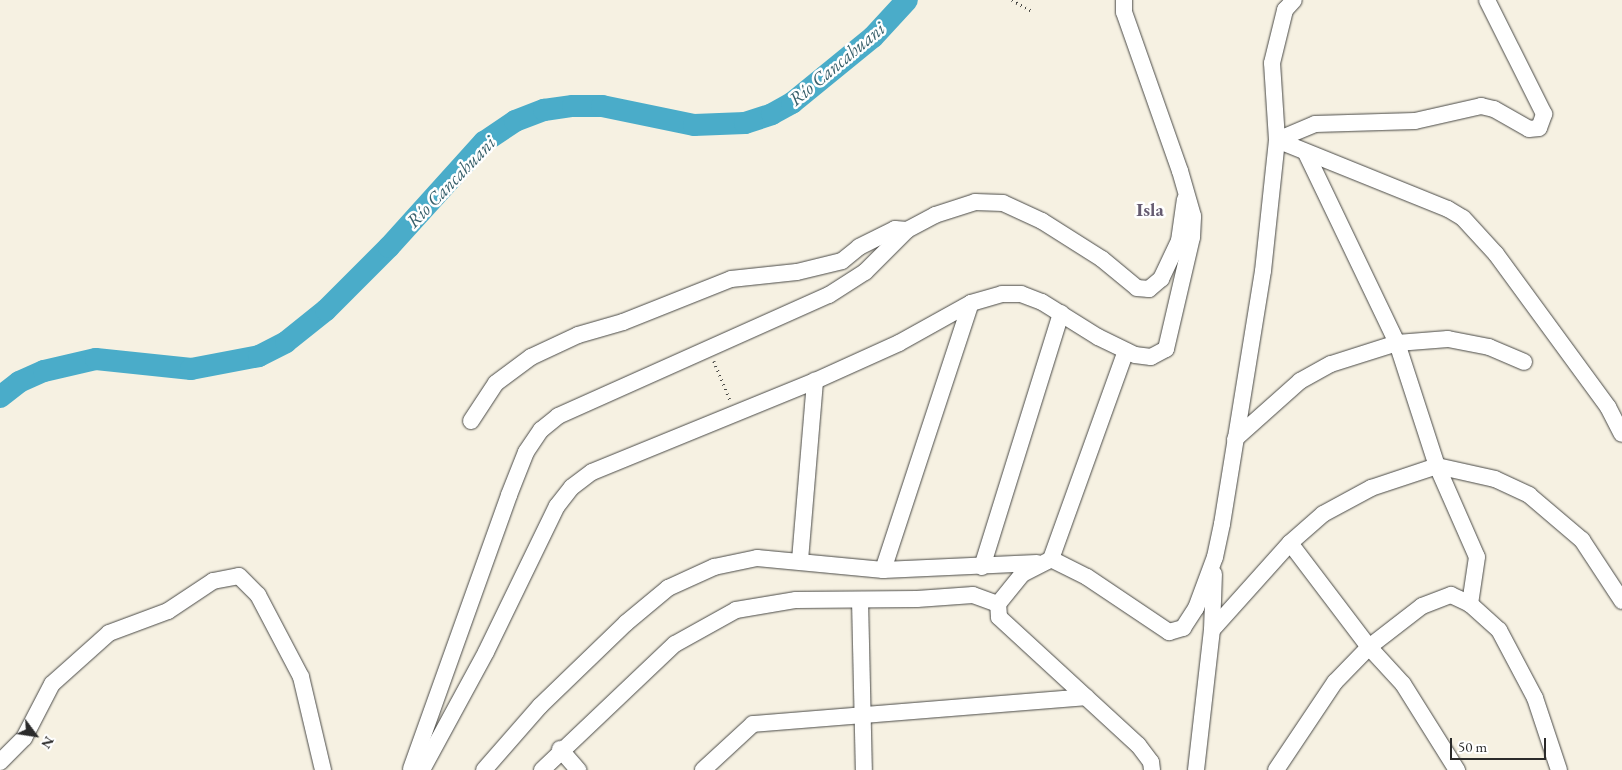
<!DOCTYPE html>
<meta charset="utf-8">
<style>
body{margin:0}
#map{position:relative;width:1622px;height:770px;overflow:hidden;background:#f6f1e2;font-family:"EB Garamond",serif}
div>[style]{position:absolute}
.river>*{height:22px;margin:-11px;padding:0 11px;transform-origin:11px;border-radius:11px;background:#4aacc9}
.path>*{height:2.5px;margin-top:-1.25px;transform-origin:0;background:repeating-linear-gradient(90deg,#494946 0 1px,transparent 0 5px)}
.roads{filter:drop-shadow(0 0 1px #494946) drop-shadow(0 0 1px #494946)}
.minor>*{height:16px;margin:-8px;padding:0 8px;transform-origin:8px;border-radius:8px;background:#fff}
span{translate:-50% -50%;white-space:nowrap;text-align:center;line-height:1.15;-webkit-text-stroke:5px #fff;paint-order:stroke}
.water-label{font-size:19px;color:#375f6a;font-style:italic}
.neighbourhood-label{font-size:19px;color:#655b70;font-weight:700}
.north{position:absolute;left:10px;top:710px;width:50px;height:50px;-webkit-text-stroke:4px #fff;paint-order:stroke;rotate:121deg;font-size:14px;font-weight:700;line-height:20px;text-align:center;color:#2b2b2b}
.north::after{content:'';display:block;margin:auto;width:18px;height:22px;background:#2b2b2b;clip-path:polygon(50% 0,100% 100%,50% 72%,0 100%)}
.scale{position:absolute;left:1450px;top:738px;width:96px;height:22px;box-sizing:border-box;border:2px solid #2b2b2b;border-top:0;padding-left:6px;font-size:15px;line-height:18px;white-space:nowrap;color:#2b2b2b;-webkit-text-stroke:4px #fff;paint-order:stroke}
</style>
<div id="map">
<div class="river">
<div style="left:0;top:397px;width:24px;rotate:-38deg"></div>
<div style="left:19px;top:382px;width:27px;rotate:-24deg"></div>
<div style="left:44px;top:371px;width:53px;rotate:-13deg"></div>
<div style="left:96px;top:359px;width:96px;rotate:6deg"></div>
<div style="left:191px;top:369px;width:69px;rotate:-10.8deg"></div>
<div style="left:259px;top:356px;width:30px;rotate:-27deg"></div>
<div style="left:286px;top:342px;width:51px;rotate:-38.7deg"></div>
<div style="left:326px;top:310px;width:89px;rotate:-45deg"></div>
<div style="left:389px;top:247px;width:142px;rotate:-47.9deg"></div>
<div style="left:484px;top:142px;width:37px;rotate:-34deg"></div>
<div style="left:515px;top:121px;width:31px;rotate:-21deg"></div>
<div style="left:544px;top:110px;width:29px;rotate:-8deg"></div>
<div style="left:573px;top:106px;width:29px"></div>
<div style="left:602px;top:106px;width:94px;rotate:11.7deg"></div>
<div style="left:694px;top:125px;width:51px;rotate:-2.2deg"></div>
<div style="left:745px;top:123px;width:28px;rotate:-18deg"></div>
<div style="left:772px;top:114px;width:23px;rotate:-29deg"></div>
<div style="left:792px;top:103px;width:104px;rotate:-39.2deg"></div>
<div style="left:873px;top:37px;width:50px;rotate:-47.4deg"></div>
</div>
<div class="path">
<div style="left:1012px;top:0;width:23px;rotate:29deg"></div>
<div style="left:714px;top:361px;width:44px;rotate:67.5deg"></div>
</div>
<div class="roads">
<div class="minor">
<div style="left:1277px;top:140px;width:184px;rotate:22deg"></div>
<div style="left:1448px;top:209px;width:17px;rotate:31deg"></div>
<div style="left:1463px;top:218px;width:49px;rotate:47.5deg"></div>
<div style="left:1496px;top:254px;width:190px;rotate:53.8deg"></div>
<div style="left:1608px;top:407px;width:30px;rotate:63deg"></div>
<div style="left:1277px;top:140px;width:41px;rotate:-22.8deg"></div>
<div style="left:1315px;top:124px;width:100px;rotate:-1.7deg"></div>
<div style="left:1415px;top:121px;width:68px;rotate:-12.8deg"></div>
<div style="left:1481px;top:106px;width:13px;rotate:13deg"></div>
<div style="left:1494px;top:109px;width:40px;rotate:29.7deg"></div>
<div style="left:1529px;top:129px;width:10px;rotate:-6deg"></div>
<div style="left:1539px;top:128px;width:15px;rotate:-70deg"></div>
<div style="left:1544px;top:114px;width:127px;rotate:-116.6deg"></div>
<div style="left:1306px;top:153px;width:211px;rotate:64.4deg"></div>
<div style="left:1397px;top:343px;width:129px;rotate:72deg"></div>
<div style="left:1437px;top:466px;width:99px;rotate:66.3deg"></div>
<div style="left:1477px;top:557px;width:48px;rotate:98.5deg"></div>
<div style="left:471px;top:421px;width:45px;rotate:-56.7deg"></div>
<div style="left:496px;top:383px;width:44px;rotate:-36.6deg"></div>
<div style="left:531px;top:357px;width:52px;rotate:-25.1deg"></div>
<div style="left:578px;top:335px;width:47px;rotate:-16.1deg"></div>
<div style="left:623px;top:322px;width:116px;rotate:-21.7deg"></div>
<div style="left:731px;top:279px;width:66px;rotate:-6.1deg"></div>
<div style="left:797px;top:272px;width:46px;rotate:-13.7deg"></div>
<div style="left:842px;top:261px;width:22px;rotate:-39deg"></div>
<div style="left:859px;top:247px;width:40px;rotate:-26.6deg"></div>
<div style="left:895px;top:229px;width:12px;rotate:5deg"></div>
<div style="left:1235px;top:439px;width:87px;rotate:-41.7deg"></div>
<div style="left:1300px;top:381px;width:35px;rotate:-29deg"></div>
<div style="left:1331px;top:364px;width:69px;rotate:-17.7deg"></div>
<div style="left:1397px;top:343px;width:51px;rotate:-4.5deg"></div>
<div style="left:1448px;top:339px;width:42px;rotate:11deg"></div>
<div style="left:1489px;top:347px;width:38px;rotate:23deg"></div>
<div style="left:1290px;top:543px;width:131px;rotate:52.8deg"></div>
<div style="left:1369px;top:647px;width:50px;rotate:47.4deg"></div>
<div style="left:1403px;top:684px;width:102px;rotate:57.9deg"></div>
<div style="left:1051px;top:559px;width:221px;rotate:-70.2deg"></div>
<div style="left:800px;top:560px;width:180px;rotate:-85.2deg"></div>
<div style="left:982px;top:567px;width:266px;rotate:-72.7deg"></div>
<div style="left:883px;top:570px;width:281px;rotate:-71.8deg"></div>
<div style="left:860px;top:600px;width:170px;rotate:88.7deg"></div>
<div style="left:1212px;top:630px;width:117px;rotate:-48.1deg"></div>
<div style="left:1290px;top:543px;width:44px;rotate:-41.3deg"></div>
<div style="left:1323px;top:514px;width:55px;rotate:-28.4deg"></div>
<div style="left:1371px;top:488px;width:70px;rotate:-18.4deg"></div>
<div style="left:1437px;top:466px;width:59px;rotate:12.6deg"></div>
<div style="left:1495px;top:479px;width:38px;rotate:25deg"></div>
<div style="left:1529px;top:495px;width:70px;rotate:40.3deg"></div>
<div style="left:1582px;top:540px;width:73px;rotate:56.7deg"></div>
<div style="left:560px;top:749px;width:28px;rotate:49deg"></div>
<div style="left:0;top:762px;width:34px;rotate:-45deg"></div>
<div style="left:24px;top:738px;width:61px;rotate:-62.6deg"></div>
<div style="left:52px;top:684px;width:76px;rotate:-41.8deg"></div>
<div style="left:109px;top:633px;width:63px;rotate:-20.4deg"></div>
<div style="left:168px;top:611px;width:54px;rotate:-33.7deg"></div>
<div style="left:213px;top:581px;width:26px;rotate:-11deg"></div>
<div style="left:239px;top:576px;width:27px;rotate:45deg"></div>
<div style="left:258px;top:595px;width:93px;rotate:62.3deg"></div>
<div style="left:301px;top:677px;width:96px;rotate:76.7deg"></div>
<div style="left:411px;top:769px;width:291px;rotate:-70.3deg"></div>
<div style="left:509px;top:495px;width:46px;rotate:-68.4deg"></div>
<div style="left:526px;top:452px;width:27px;rotate:-56deg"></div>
<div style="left:541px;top:430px;width:22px;rotate:-39deg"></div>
<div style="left:558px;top:416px;width:297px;rotate:-24.1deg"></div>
<div style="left:829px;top:295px;width:43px;rotate:-32.6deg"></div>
<div style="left:865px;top:272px;width:59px;rotate:-45deg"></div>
<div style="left:907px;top:230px;width:32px;rotate:-28deg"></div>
<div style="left:935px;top:215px;width:42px;rotate:-18deg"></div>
<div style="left:975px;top:202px;width:28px;rotate:2deg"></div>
<div style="left:1003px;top:203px;width:43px;rotate:24.8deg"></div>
<div style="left:1042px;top:221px;width:71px;rotate:32.3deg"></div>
<div style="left:1102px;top:259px;width:45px;rotate:39.6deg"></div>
<div style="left:1137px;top:288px;width:12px;rotate:5deg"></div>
<div style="left:1149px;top:289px;width:16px;rotate:-40deg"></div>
<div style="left:1161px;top:279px;width:42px;rotate:-64.7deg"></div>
<div style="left:1179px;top:241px;width:42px;rotate:-81.9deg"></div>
<div style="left:422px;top:770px;width:134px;rotate:-61.5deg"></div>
<div style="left:486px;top:652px;width:162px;rotate:-64.1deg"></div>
<div style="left:557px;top:506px;width:24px;rotate:-52deg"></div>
<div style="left:572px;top:487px;width:25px;rotate:-37deg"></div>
<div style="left:592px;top:472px;width:241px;rotate:-22.2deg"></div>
<div style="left:815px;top:381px;width:92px;rotate:-24.3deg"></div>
<div style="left:899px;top:343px;width:82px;rotate:-29.1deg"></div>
<div style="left:971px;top:303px;width:32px;rotate:-16deg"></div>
<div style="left:1002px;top:294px;width:19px"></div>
<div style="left:1021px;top:294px;width:22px;rotate:21deg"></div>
<div style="left:1042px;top:302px;width:66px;rotate:32deg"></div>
<div style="left:1098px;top:337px;width:41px;rotate:25.9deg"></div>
<div style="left:1135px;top:355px;width:16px;rotate:7deg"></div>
<div style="left:1151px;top:357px;width:17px;rotate:-28deg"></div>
<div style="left:1166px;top:349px;width:115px;rotate:-76.9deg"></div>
<div style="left:1192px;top:237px;width:21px;rotate:-87deg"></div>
<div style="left:1193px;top:216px;width:47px;rotate:-106.1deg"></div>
<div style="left:1180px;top:171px;width:169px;rotate:-109.4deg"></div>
<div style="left:1124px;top:12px;width:12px;rotate:-90deg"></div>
<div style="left:484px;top:770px;width:85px;rotate:-48.8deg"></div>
<div style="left:540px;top:706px;width:120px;rotate:-44deg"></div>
<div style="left:626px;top:623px;width:55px;rotate:-39.8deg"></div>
<div style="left:668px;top:588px;width:51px;rotate:-24.5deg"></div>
<div style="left:714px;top:567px;width:44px;rotate:-11.8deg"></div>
<div style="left:757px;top:558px;width:127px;rotate:5.4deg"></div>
<div style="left:883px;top:570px;width:154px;rotate:-2.6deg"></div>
<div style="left:542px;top:770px;width:183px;rotate:-43.5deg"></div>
<div style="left:675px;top:644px;width:70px;rotate:-29.1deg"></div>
<div style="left:736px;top:610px;width:61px;rotate:-9.5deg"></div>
<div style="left:796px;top:600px;width:121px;rotate:-0.5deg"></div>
<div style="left:917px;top:599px;width:56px;rotate:-4.1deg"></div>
<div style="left:973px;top:595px;width:27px;rotate:20deg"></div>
<div style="left:703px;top:770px;width:68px;rotate:-42.6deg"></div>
<div style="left:753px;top:724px;width:334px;rotate:-4.6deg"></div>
<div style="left:1152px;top:770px;width:8px;rotate:-97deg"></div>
<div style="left:1151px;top:762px;width:21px;rotate:-127deg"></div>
<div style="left:1138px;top:745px;width:189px;rotate:-137.4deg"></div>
<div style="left:999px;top:617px;width:13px;rotate:-94deg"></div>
<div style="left:998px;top:604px;width:38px;rotate:-51deg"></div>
<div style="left:1022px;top:574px;width:33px;rotate:-27deg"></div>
<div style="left:1051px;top:559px;width:40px;rotate:26.6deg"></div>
<div style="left:1087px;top:577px;width:99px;rotate:33.9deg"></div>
<div style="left:1169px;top:632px;width:15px;rotate:-16deg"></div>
<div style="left:1183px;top:628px;width:24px;rotate:-57deg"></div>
<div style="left:1196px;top:608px;width:54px;rotate:-69.6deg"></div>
<div style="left:1215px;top:557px;width:34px;rotate:-78deg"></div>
<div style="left:1222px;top:524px;width:256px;rotate:-80.8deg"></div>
<div style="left:1263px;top:271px;width:132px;rotate:-83.9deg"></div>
<div style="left:1277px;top:140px;width:77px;rotate:-93.7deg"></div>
<div style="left:1272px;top:63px;width:55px;rotate:-76.2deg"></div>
<div style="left:1285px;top:10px;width:13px;rotate:-48deg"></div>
<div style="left:1196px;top:770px;width:141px;rotate:-83.5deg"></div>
<div style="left:1212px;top:630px;width:56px;rotate:-88deg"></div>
<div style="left:1276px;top:770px;width:106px;rotate:-56.2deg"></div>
<div style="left:1335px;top:682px;width:49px;rotate:-45.8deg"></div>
<div style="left:1369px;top:647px;width:67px;rotate:-37.7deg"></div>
<div style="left:1422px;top:606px;width:31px;rotate:-21deg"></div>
<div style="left:1451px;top:595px;width:21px;rotate:25deg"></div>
<div style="left:1470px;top:604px;width:39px;rotate:42deg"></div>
<div style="left:1499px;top:630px;width:77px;rotate:62.1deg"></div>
<div style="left:1535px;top:698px;width:76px;rotate:71.6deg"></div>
</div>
</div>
<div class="water-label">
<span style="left:837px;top:64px;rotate:-40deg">Río Cancahuani</span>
<span style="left:451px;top:182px;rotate:-46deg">Río Cancahuani</span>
</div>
<div class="neighbourhood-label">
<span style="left:1150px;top:210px">Isla</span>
</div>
<div class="north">N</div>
<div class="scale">50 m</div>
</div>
